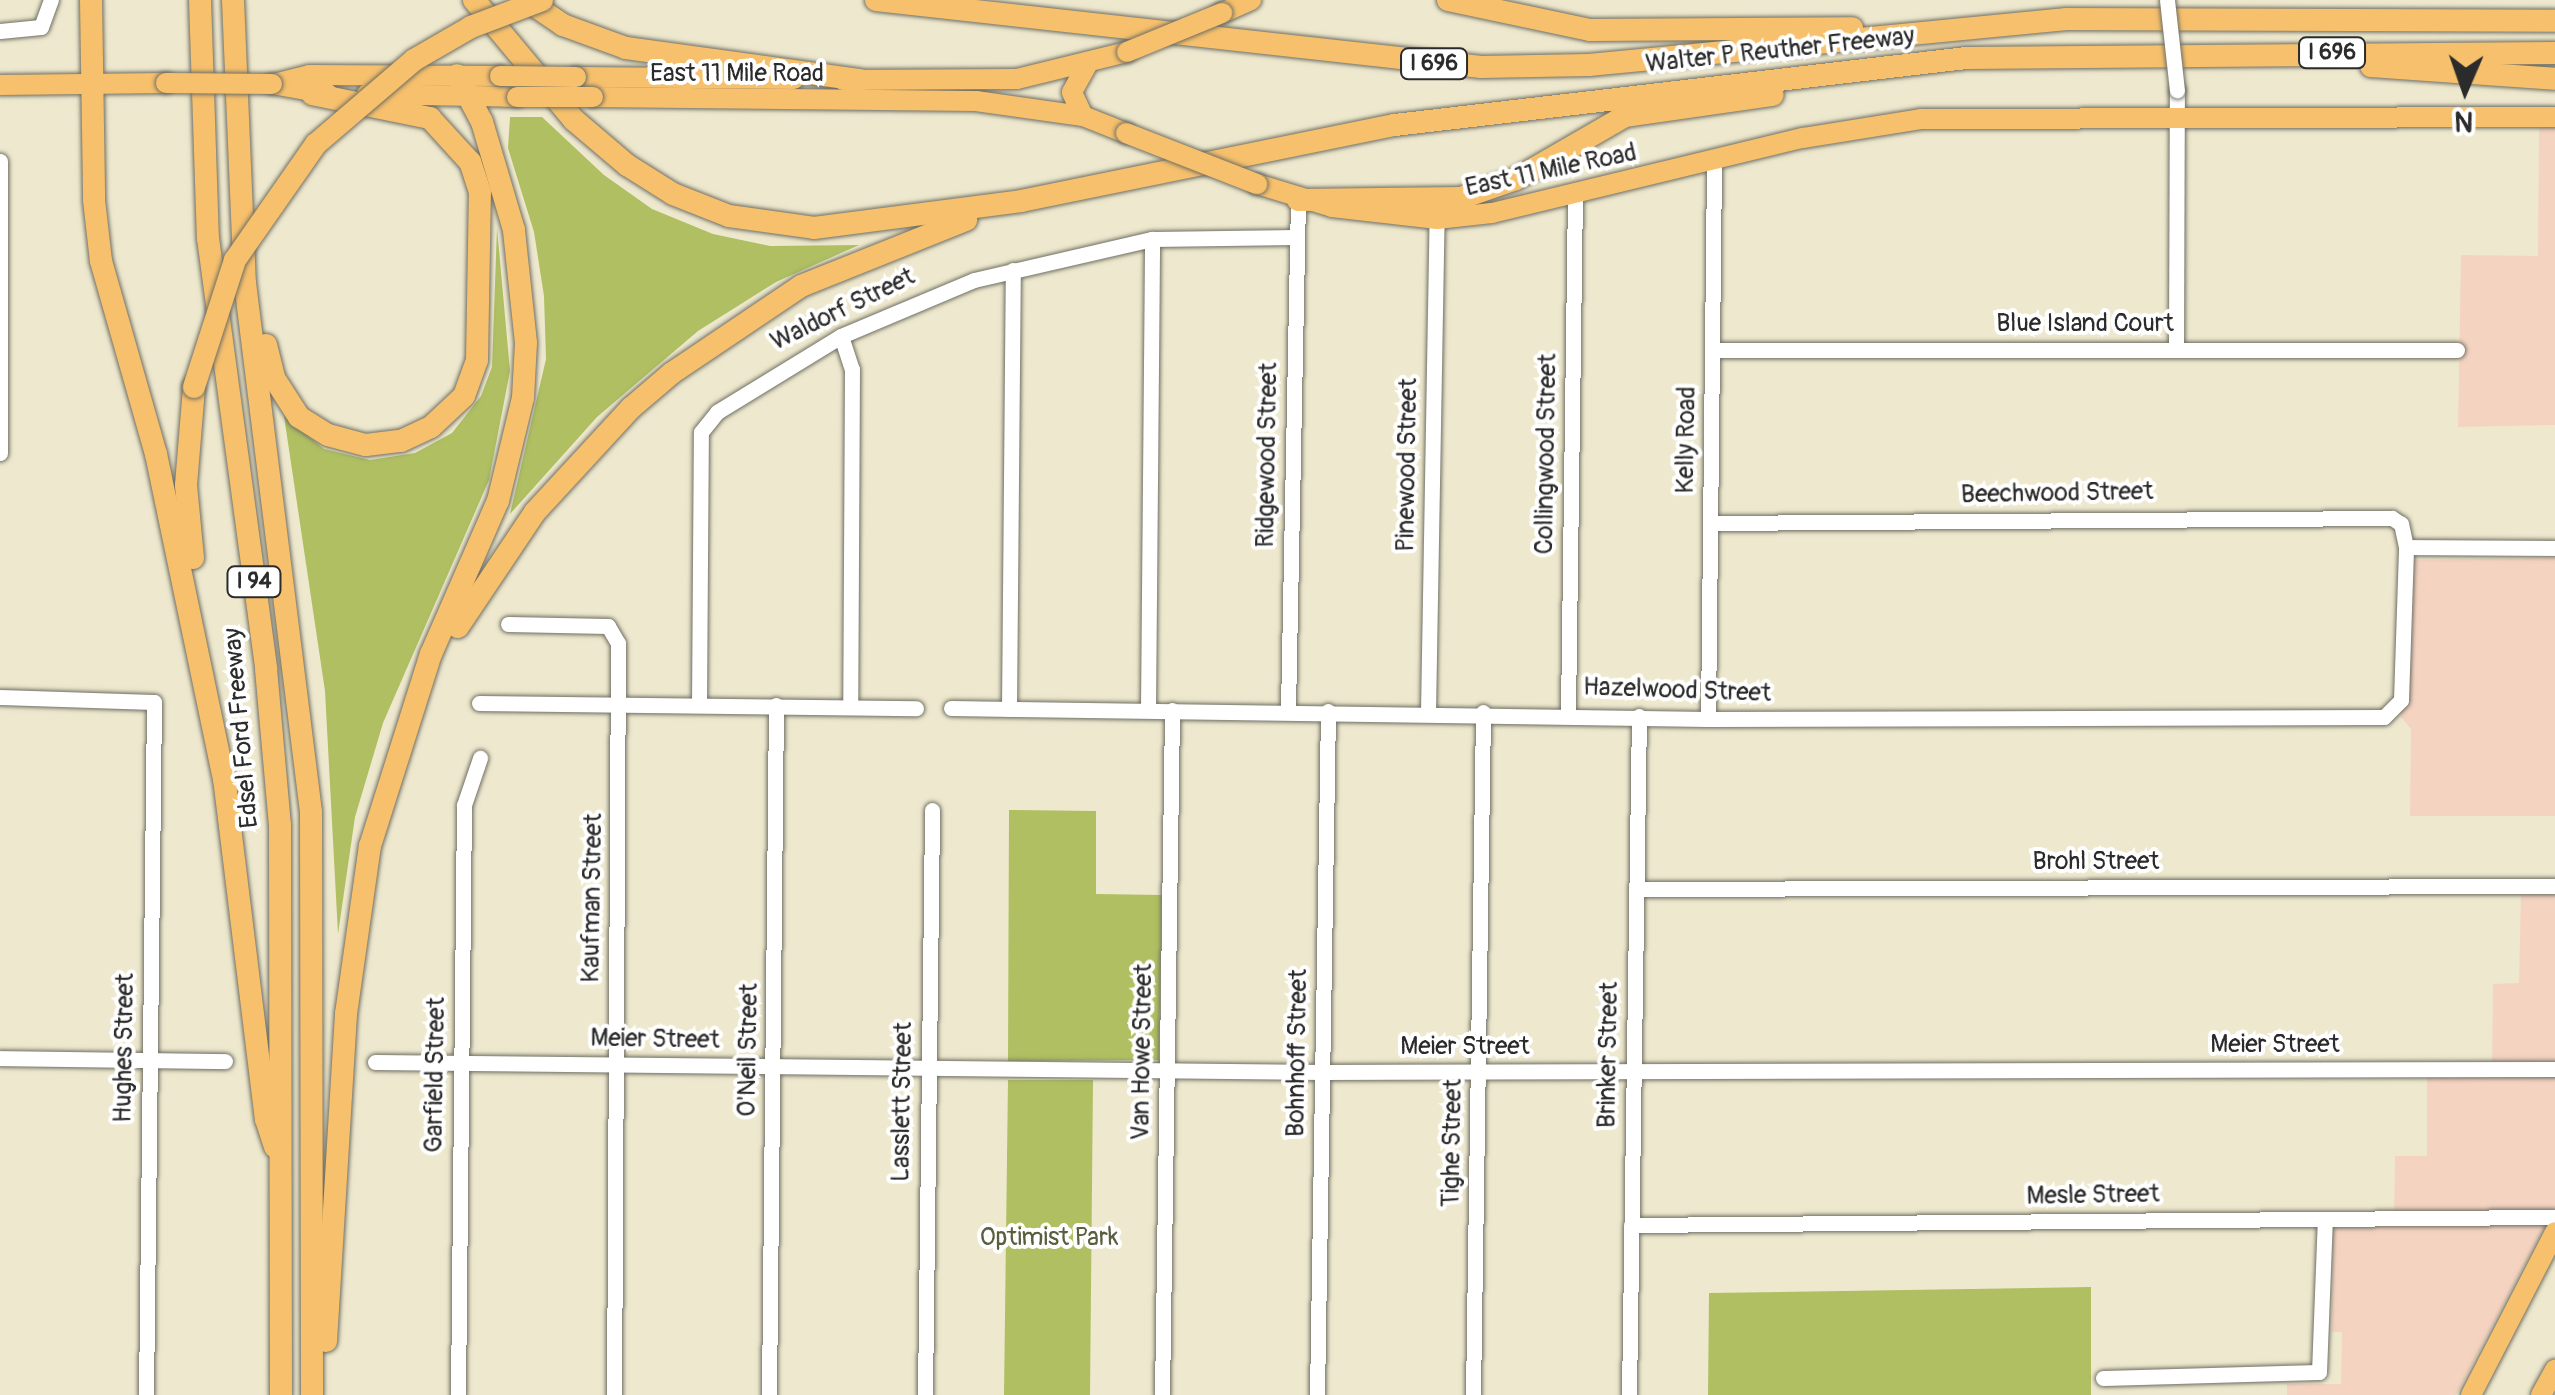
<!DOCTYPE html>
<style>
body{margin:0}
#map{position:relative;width:2555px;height:1395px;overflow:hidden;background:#eee9ce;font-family:Pangolin,sans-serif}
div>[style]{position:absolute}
.built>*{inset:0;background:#f5d3c1}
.green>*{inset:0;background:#afbf62}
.roads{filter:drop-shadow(0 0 2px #6f6e64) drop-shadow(0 0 2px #6f6e64)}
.minor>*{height:15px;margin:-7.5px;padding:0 7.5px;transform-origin:7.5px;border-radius:7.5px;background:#fff}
.major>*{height:20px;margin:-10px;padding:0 10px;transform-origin:10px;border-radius:10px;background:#f7c06c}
.highway>*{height:22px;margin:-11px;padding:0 11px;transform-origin:11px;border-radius:11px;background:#f7c06c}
.bridges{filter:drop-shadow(0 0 2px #6f6e64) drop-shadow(0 0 2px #6f6e64)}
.minor-bridge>*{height:15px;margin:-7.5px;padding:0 7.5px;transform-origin:7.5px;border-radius:7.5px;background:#fff}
.major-bridge>*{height:20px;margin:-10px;padding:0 10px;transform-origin:10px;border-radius:10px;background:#f7c06c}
.highway-bridge>*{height:22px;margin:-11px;padding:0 11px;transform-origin:11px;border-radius:11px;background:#f7c06c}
span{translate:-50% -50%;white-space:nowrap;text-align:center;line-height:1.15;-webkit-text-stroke:8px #fff;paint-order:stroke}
.shield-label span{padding:2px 8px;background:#fff;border:2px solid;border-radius:8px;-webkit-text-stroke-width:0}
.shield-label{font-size:22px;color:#2b2b2b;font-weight:700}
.street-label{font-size:25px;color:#2b2b2b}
.park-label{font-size:25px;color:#595f3e}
.north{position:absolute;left:2415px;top:40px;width:100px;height:100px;-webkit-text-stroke:8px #fff;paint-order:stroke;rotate:182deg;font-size:28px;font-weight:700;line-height:40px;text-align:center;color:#2b2b2b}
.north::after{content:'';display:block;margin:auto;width:35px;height:45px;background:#2b2b2b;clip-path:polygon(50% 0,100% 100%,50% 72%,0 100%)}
</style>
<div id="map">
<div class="built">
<div style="clip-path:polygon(2539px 125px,2555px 125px,2555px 425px,2458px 427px,2461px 255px,2538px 256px)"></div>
<div style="clip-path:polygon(2555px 558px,2555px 816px,2410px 816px,2411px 729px,2401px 717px,2411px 560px)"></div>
<div style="clip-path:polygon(2521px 893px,2555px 893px,2555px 1207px,2456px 1395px,2287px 1395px,2287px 1384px,2341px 1384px,2342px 1332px,2332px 1332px,2333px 1227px,2394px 1226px,2395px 1156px,2427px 1156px,2427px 1077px,2492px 1077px,2493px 984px,2519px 983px)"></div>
</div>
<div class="green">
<div style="clip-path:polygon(510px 117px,542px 117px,604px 175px,652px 209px,713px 234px,770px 246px,859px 245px,776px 282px,698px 331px,597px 417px,510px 514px,546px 359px,544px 296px,534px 232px,508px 148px)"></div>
<div style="clip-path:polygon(497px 228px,510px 371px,489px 480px,383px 723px,355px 817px,338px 934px,325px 691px,284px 416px,324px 449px,370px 460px,415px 453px,452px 433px,481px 396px,492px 367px)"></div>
<div style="clip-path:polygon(1009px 810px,1096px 811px,1096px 894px,1162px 895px,1159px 1060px,1008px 1061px)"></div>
<div style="clip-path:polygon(1008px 1080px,1093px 1080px,1090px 1395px,1004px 1395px)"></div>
<div style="clip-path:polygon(2091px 1287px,2091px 1395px,1708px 1395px,1709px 1293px)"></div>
</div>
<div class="roads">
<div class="minor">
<div style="left:0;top:31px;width:41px;rotate:-5.6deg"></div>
<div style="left:41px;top:27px;width:29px;rotate:-70deg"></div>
<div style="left:0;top:161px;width:292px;rotate:90deg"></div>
<div style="left:841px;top:336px;width:35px;rotate:72deg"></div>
<div style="left:852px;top:369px;width:337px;rotate:90.3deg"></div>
<div style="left:2176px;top:349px;width:259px;rotate:-89.8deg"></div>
<div style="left:1713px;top:350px;width:744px"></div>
<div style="left:2406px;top:547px;width:149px;rotate:0.4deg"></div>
<div style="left:508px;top:624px;width:100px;rotate:1.1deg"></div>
<div style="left:608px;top:626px;width:20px;rotate:60deg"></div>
<div style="left:618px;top:643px;width:752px;rotate:90.3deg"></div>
<div style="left:0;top:697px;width:154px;rotate:1.9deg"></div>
<div style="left:154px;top:702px;width:693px;rotate:90.66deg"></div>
<div style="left:479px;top:703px;width:437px;rotate:0.7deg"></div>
<div style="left:699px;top:705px;width:273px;rotate:-89.6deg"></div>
<div style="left:701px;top:432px;width:26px;rotate:-51deg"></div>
<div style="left:717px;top:412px;width:145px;rotate:-31.5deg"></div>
<div style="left:841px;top:336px;width:144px;rotate:-22.8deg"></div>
<div style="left:974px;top:280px;width:183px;rotate:-13deg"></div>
<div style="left:1152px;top:239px;width:144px;rotate:-0.8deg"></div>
<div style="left:951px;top:708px;width:757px;rotate:0.83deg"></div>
<div style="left:1708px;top:719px;width:676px;rotate:-0.17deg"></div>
<div style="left:2384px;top:717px;width:24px;rotate:-45deg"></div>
<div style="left:2401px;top:700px;width:153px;rotate:-88.1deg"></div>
<div style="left:2406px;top:547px;width:24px;rotate:-102deg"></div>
<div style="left:2401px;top:524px;width:11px;rotate:-146deg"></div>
<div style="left:2392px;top:518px;width:682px;rotate:179.58deg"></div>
<div style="left:1009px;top:709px;width:439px;rotate:-89.5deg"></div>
<div style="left:1148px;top:709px;width:470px;rotate:-89.5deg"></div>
<div style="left:1288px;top:710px;width:510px;rotate:-88.88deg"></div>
<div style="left:1428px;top:712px;width:493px;rotate:-89deg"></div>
<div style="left:1568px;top:713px;width:518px;rotate:-89.23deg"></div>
<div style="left:1708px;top:719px;width:558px;rotate:-89.38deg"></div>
<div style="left:1636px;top:889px;width:919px;rotate:-0.19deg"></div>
<div style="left:0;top:1058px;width:225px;rotate:0.8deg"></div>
<div style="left:375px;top:1062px;width:948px;rotate:0.6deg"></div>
<div style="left:1323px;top:1072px;width:1232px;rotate:-0.14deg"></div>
<div style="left:1631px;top:1225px;width:924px;rotate:-0.5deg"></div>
<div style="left:2103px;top:1378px;width:216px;rotate:-1.6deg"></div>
<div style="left:2319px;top:1372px;width:153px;rotate:-87.8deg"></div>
<div style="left:458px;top:1395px;width:590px;rotate:-89.42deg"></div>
<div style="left:464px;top:805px;width:50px;rotate:-71.2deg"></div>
<div style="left:769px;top:1395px;width:690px;rotate:-89.42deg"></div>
<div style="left:925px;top:1395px;width:585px;rotate:-89.31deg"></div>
<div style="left:1162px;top:1395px;width:685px;rotate:-89.16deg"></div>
<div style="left:1317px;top:1395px;width:684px;rotate:-89.08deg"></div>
<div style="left:1473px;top:1395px;width:683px;rotate:-89.16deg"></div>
<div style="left:1629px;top:1395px;width:679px;rotate:-89.16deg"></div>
</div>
<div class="major">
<div style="left:1222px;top:13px;width:32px;rotate:-24deg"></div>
<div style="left:576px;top:77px;width:218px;rotate:0.5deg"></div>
<div style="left:843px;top:80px;width:174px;rotate:-0.3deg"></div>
<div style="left:1017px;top:79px;width:113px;rotate:-13.8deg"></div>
<div style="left:272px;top:84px;width:57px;rotate:10.1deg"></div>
<div style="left:274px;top:84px;width:36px;rotate:-14deg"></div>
<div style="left:309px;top:75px;width:191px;rotate:0.3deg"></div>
<div style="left:0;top:85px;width:166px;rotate:-0.7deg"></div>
<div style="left:367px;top:94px;width:150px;rotate:1.1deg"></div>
<div style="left:593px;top:97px;width:383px;rotate:0.6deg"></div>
<div style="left:976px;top:101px;width:108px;rotate:8deg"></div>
<div style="left:1083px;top:116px;width:46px;rotate:21.6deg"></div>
<div style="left:1083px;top:116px;width:26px;rotate:-115deg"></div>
<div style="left:1072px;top:92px;width:31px;rotate:-61deg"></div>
<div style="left:1257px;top:184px;width:78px;rotate:17deg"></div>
<div style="left:1332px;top:207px;width:106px;rotate:6.5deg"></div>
<div style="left:1437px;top:219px;width:55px;rotate:-6.2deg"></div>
<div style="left:1492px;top:213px;width:320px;rotate:-13.6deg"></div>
<div style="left:1803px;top:138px;width:120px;rotate:-9.1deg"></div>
<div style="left:1921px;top:119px;width:634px;rotate:-0.18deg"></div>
<div style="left:2471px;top:1395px;width:183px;rotate:-62.7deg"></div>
<div style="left:2541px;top:1395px;width:29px;rotate:-61deg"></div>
</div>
<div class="highway">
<div style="left:91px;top:0;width:200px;rotate:89.1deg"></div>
<div style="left:94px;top:200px;width:61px;rotate:83.5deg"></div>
<div style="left:101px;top:261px;width:201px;rotate:74.1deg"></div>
<div style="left:156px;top:454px;width:342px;rotate:78.2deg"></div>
<div style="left:200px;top:0;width:238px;rotate:88.1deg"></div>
<div style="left:208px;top:238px;width:435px;rotate:82.3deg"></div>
<div style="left:266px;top:669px;width:157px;rotate:84.9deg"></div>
<div style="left:280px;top:825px;width:570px;rotate:89.9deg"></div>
<div style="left:233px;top:0;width:283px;rotate:87.6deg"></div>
<div style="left:245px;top:283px;width:533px;rotate:82.89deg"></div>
<div style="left:311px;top:812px;width:583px;rotate:89.9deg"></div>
<div style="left:474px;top:0;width:156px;rotate:50.2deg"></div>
<div style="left:574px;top:120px;width:70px;rotate:40.3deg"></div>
<div style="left:627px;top:165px;width:54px;rotate:32.2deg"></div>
<div style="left:673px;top:194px;width:60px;rotate:21.4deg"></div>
<div style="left:729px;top:216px;width:86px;rotate:8deg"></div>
<div style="left:814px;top:228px;width:209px;rotate:-7.4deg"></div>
<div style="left:1021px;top:201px;width:382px;rotate:-11.5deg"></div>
<div style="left:1395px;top:125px;width:575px;rotate:-6.69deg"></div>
<div style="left:1966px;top:58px;width:589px;rotate:-0.49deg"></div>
<div style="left:526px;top:0;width:45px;rotate:34deg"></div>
<div style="left:563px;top:25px;width:67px;rotate:20.1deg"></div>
<div style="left:626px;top:48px;width:235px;rotate:7.8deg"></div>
<div style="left:876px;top:0;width:609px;rotate:6.32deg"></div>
<div style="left:1481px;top:67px;width:108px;rotate:-1.1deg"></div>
<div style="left:1589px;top:65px;width:480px;rotate:-5.5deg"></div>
<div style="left:2067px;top:19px;width:488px;rotate:0.2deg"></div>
<div style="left:1448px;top:0;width:145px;rotate:11.9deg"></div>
<div style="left:1590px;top:30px;width:262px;rotate:-0.4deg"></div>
<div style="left:2371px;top:66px;width:184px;rotate:4deg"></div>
<div style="left:1298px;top:200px;width:163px;rotate:-0.7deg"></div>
<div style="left:1461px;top:198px;width:58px;rotate:-19.1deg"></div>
<div style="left:1516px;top:179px;width:126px;rotate:-30deg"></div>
<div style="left:1625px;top:116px;width:149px;rotate:-8.1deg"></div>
<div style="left:266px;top:345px;width:34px;rotate:76deg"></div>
<div style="left:274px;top:378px;width:46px;rotate:57.3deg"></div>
<div style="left:299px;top:417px;width:34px;rotate:32deg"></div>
<div style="left:328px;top:435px;width:39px;rotate:15deg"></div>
<div style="left:366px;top:445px;width:35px;rotate:-7deg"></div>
<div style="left:401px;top:441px;width:33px;rotate:-25deg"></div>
<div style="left:431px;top:427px;width:45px;rotate:-43.2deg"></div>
<div style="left:464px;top:396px;width:38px;rotate:-70deg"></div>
<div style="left:477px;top:360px;width:168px;rotate:-89deg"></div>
<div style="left:480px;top:192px;width:32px;rotate:-108deg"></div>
<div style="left:470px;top:162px;width:59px;rotate:-132.3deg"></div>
<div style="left:430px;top:118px;width:120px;rotate:-168.5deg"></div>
<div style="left:193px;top:558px;width:73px;rotate:-95.5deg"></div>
<div style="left:186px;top:485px;width:98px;rotate:-85.3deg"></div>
<div style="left:458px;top:627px;width:138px;rotate:-56.2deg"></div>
<div style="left:535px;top:512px;width:142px;rotate:-47.3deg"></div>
<div style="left:631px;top:408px;width:54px;rotate:-40.5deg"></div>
<div style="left:672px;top:373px;width:156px;rotate:-34deg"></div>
<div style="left:801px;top:286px;width:178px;rotate:-21.8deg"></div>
<div style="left:224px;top:778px;width:344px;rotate:83deg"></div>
<div style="left:266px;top:1119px;width:29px;rotate:72deg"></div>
<div style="left:326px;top:1341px;width:328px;rotate:-86.5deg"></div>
<div style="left:346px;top:1014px;width:170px;rotate:-81.9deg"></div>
<div style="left:370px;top:846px;width:201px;rotate:-72.4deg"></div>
<div style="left:431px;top:654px;width:167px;rotate:-66.4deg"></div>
<div style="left:498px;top:501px;width:106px;rotate:-76.4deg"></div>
<div style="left:523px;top:398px;width:55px;rotate:-86.9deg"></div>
<div style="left:526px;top:343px;width:114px;rotate:-96.1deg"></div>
<div style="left:514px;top:230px;width:113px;rotate:-106.5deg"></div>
<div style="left:482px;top:122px;width:53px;rotate:-118deg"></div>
</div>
</div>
<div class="bridges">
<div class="minor-bridge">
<div style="left:2167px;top:0;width:91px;rotate:83.7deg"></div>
</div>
<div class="major-bridge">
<div style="left:1127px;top:52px;width:103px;rotate:-22.3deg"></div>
<div style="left:500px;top:76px;width:76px;rotate:0.8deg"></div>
<div style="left:166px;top:83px;width:106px;rotate:0.5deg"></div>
<div style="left:517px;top:97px;width:76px"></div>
<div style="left:1126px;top:133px;width:141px;rotate:21.3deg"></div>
</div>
<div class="highway-bridge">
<div style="left:194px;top:387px;width:133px;rotate:-72.1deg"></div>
<div style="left:235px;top:260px;width:141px;rotate:-55.1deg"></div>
<div style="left:316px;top:144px;width:129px;rotate:-40.6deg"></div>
<div style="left:414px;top:60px;width:66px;rotate:-30.1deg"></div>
<div style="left:471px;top:27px;width:76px;rotate:-20.8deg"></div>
</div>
</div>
<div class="shield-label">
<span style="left:2332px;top:53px">I 696</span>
<span style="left:1434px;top:64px">I 696</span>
<span style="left:254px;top:582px">I 94</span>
</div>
<div class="street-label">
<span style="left:1780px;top:51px;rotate:-6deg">Walter P Reuther Freeway</span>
<span style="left:737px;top:74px">East 11 Mile Road</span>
<span style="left:1551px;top:171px;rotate:-12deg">East 11 Mile Road</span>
<span style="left:843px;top:310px;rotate:-26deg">Waldorf Street</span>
<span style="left:2085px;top:324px">Blue Island Court</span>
<span style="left:1687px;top:440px;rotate:-89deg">Kelly Road</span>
<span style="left:1547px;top:454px;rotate:-89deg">Collingwood Street</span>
<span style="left:1268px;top:455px;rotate:-89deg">Ridgewood Street</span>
<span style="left:1408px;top:465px;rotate:-89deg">Pinewood Street</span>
<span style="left:2057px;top:494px;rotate:-1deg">Beechwood Street</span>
<span style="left:1677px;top:691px;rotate:2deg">Hazelwood Street</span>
<span style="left:242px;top:728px;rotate:-95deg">Edsel Ford Freeway</span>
<span style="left:2096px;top:862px">Brohl Street</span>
<span style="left:593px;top:898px;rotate:-89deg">Kaufman Street</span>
<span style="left:655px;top:1040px;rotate:1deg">Meier Street</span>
<span style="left:2275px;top:1045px">Meier Street</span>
<span style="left:1465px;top:1047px">Meier Street</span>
<span style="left:125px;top:1048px;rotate:-89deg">Hughes Street</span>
<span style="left:749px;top:1050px;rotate:-89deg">O'Neil Street</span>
<span style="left:1143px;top:1052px;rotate:-89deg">Van Howe Street</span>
<span style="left:1298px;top:1053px;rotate:-89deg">Bohnhoff Street</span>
<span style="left:1609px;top:1055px;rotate:-89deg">Brinker Street</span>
<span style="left:436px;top:1075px;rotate:-89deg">Garfield Street</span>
<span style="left:903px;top:1102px;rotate:-89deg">Lasslett Street</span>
<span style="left:1453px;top:1143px;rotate:-89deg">Tighe Street</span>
<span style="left:2093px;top:1196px;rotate:-1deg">Mesle Street</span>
</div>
<div class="park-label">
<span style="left:1049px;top:1238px">Optimist Park</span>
</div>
<div class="north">N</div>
</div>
